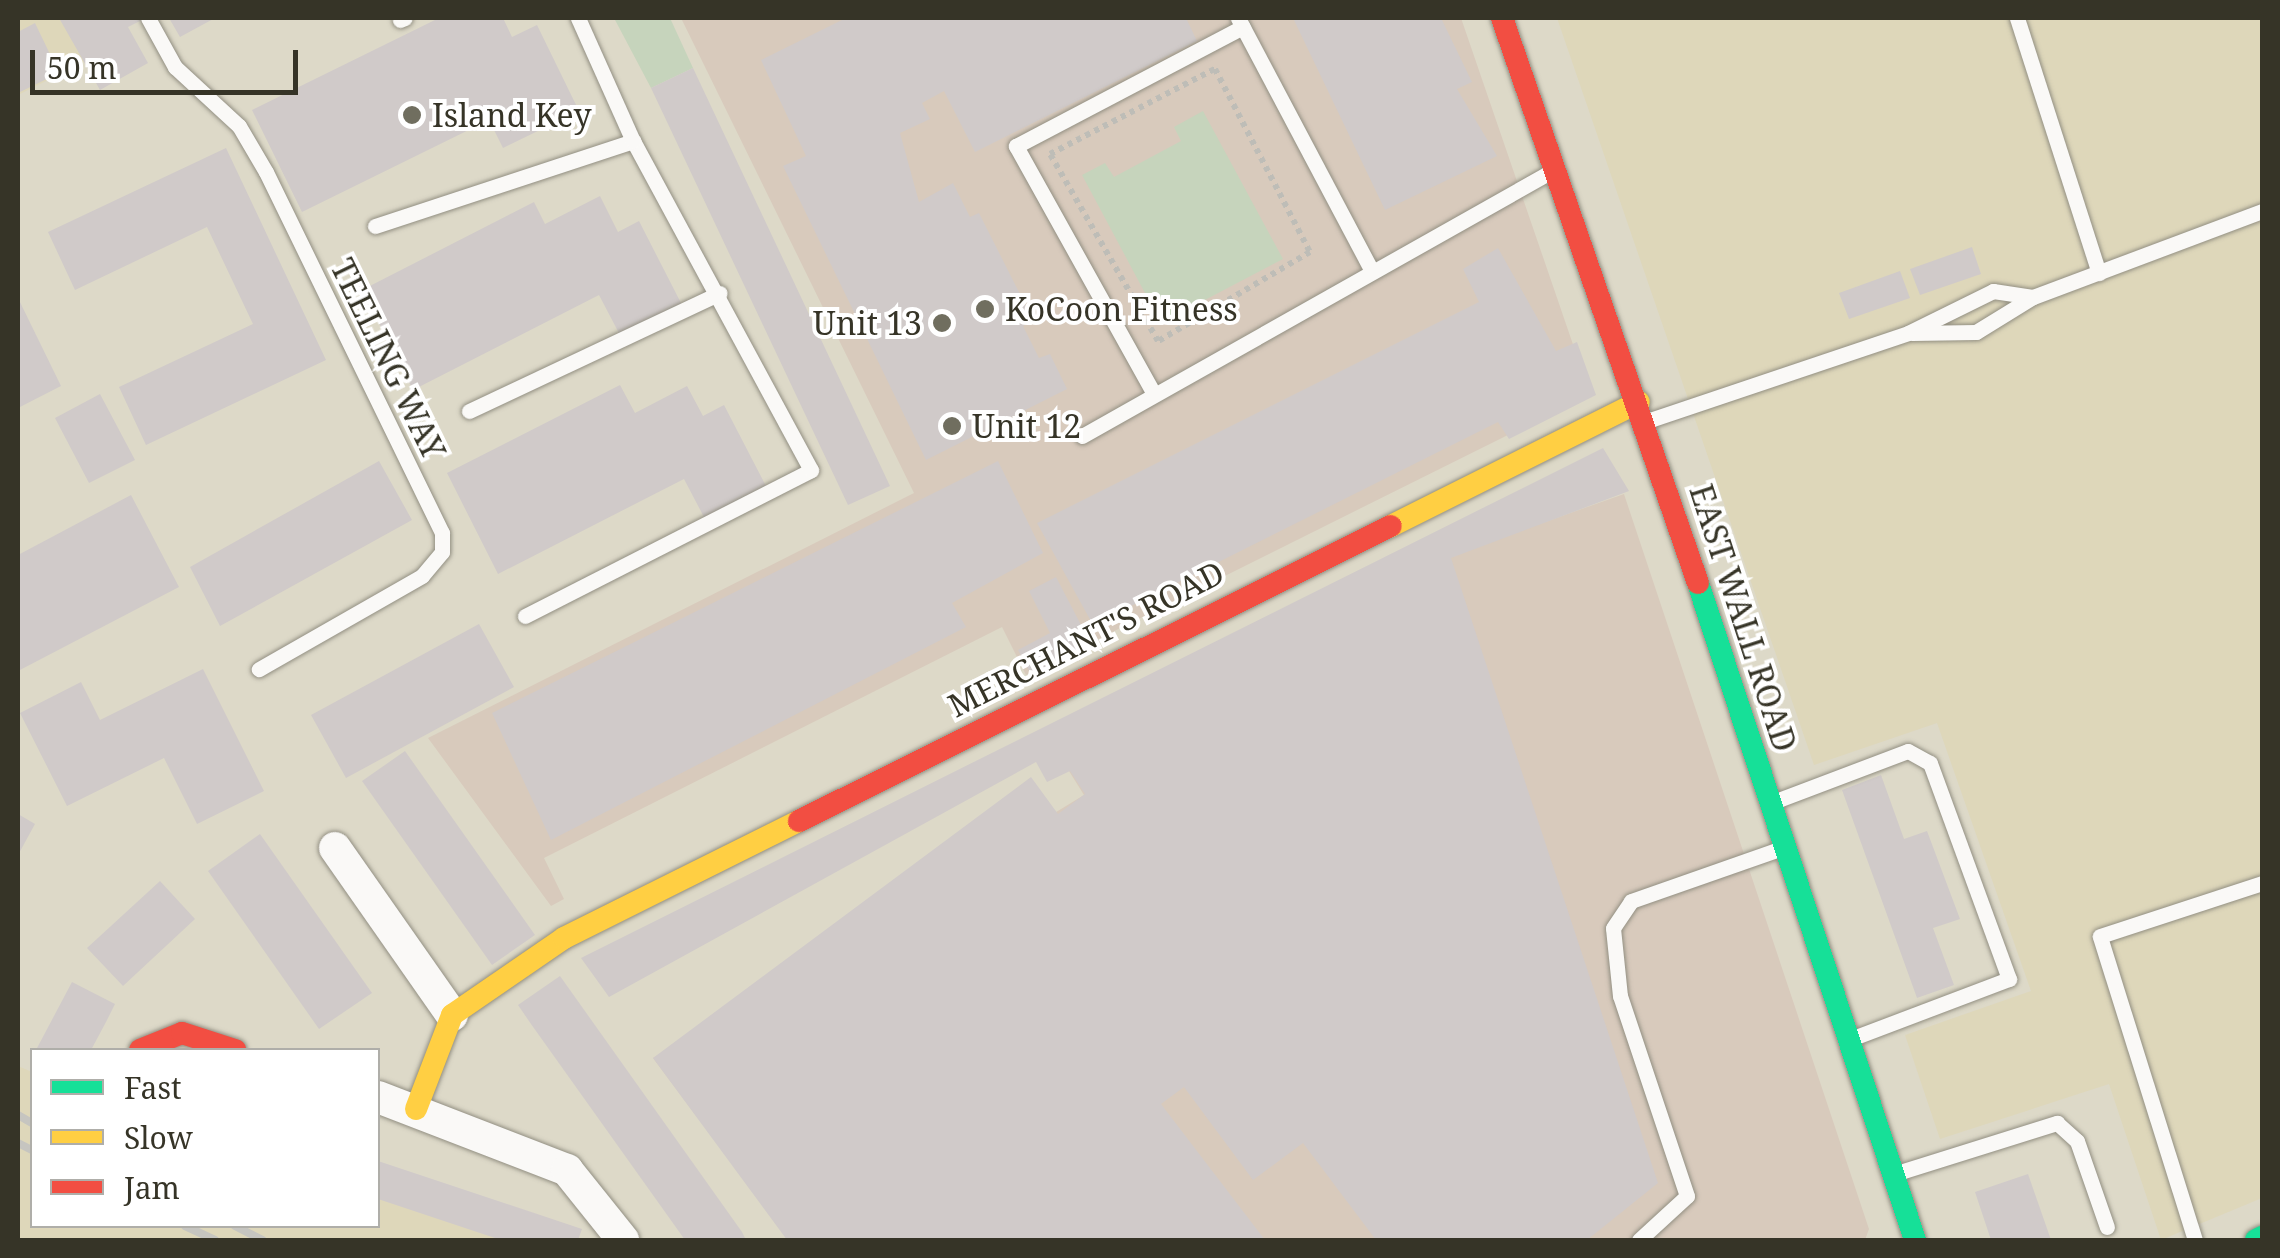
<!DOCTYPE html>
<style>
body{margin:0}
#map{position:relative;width:2280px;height:1258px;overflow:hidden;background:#ddd9c8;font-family:"Noto Serif",serif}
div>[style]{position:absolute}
.commercial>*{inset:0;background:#d8cabc}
.built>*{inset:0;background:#ded7ba}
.green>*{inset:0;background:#c6d4bc}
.building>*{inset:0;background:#d0cac9}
.path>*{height:6px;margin-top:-3px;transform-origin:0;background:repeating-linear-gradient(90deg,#bebdb7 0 5px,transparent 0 10px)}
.roads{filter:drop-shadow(0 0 2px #928f82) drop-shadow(0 0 2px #928f82)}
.lane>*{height:15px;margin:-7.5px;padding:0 7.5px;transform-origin:7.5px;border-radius:7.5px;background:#faf9f7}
.street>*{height:32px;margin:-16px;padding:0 16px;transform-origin:16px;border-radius:16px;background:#faf9f7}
.fast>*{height:22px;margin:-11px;padding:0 11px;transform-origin:11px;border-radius:11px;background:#16e098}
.slow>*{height:22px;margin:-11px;padding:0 11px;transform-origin:11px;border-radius:11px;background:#ffcf43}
.jam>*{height:22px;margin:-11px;padding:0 11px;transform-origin:11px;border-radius:11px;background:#f24e42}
.rail>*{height:8px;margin:-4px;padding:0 4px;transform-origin:4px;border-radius:4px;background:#c6c5c0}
.dots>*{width:28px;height:28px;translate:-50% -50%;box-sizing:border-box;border:5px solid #fff;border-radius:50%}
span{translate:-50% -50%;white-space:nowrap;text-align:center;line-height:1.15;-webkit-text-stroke:8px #fff;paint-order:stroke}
.poi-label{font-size:32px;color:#363427}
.left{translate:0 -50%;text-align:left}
.right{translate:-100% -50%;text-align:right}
.street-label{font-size:32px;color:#363427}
.frame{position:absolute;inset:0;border:20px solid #363427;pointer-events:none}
.legend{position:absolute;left:30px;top:1048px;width:350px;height:180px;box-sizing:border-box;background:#fff;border:2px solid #afaea9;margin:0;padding:12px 18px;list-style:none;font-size:30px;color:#363427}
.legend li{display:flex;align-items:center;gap:20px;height:50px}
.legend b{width:50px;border:2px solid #afaea9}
.scale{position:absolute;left:30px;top:50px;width:268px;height:45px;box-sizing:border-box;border:5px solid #363427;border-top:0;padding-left:12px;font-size:30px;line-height:35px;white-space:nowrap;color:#363427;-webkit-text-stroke:8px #fff;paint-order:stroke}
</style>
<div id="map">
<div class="commercial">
<div style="clip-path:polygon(681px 18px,1461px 18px,1590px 394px,1026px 675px,1002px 627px,544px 858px,564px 899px,551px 906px,428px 738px,914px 493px)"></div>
<div style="clip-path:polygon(1624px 494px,1869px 1229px,1865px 1240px,789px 1240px,653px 1058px,1084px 795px,1069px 771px,1446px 557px)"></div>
</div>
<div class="built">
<div style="clip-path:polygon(18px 18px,72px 18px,92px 58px,18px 95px)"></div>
<div style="clip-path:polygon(1557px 18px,2262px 18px,2262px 1198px,2161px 1240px,2109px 1084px,1940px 1139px,1905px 1035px,2031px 991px,1937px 723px,1814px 765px)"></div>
<div style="clip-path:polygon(18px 1066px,32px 1072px,32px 1226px,378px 1226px,378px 1197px,503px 1240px,18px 1240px)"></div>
</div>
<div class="green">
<div style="clip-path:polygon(614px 18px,670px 18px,693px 68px,651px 88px)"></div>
<div style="clip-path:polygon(1203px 111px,1283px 259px,1161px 323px,1082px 175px,1105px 163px,1114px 177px,1181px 141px,1174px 127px)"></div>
</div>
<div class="building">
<div style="clip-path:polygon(59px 18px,146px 18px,128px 27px,148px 63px,100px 90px)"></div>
<div style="clip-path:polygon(169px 18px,215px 18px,180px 37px)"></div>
<div style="clip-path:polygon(439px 18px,503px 18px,512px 37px,537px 25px,579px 111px,503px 148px,489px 120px,302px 212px,252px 110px)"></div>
<div style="clip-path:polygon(846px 18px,1186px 18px,1197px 41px,975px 152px,944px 91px,922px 103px,930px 119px,900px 133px,919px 202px,953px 183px,970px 217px,979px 213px,1033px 320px,1023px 326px,1039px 358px,1050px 354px,1067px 389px,926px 460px,783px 166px,806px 156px,761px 60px)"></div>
<div style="clip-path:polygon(1293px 18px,1441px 18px,1472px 82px,1457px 89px,1497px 156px,1385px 210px)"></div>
<div style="clip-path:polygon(35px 23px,59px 73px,18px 93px,18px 32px)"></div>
<div style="clip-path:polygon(693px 68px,890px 486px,848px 505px,651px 88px)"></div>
<div style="clip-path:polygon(226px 148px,326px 360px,146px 445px,119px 387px,253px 324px,207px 227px,75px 290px,48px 232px)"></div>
<div style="clip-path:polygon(600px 196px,618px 232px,639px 221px,682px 305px,621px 337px,599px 295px,413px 390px,362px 290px,534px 202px,545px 224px)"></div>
<div style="clip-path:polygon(1972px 247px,1981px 274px,1920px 295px,1910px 269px)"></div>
<div style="clip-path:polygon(1498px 248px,1556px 351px,1577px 342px,1596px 395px,1509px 439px,1498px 422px,1093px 625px,1037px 523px,1479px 302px,1463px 269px)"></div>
<div style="clip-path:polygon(1900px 271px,1910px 298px,1849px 319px,1839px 293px)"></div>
<div style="clip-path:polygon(18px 298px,61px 386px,18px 408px)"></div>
<div style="clip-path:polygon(620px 385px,635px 413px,687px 386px,703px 416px,724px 405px,768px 490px,706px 521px,684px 479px,498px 574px,447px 473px)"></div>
<div style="clip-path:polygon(100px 394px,135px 460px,89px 483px,55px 418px)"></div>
<div style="clip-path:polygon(1603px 448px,1629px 491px,1451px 558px,1658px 1183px,1587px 1240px,1376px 1240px,1303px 1143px,1253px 1180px,1184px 1087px,1161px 1104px,1265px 1240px,787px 1240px,653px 1058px,1031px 777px,1058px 814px,1085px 794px,1070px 771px,1047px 782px,1036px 762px,609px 997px,581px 958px)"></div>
<div style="clip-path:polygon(379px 461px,412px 520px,220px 626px,190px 567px)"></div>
<div style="clip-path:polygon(998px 461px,1043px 553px,952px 603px,966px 627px,551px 840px,492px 713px)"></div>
<div style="clip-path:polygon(131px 495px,179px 587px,18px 671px,18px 555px)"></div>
<div style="clip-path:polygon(1056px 577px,1092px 646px,1032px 676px,1018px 650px,1050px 633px,1029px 591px)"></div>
<div style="clip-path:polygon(479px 624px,514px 687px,346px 778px,311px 715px)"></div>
<div style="clip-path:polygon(203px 669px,264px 791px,197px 824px,164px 758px,67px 806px,20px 713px,81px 682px,100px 720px)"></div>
<div style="clip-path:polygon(405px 751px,535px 935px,492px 965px,362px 781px)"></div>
<div style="clip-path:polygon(1881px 775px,1904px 839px,1927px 831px,1960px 919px,1933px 928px,1954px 985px,1917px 998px,1842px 790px)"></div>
<div style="clip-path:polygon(18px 814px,35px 824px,18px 855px)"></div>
<div style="clip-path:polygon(260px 834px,372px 993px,319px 1029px,208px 871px)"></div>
<div style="clip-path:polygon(160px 881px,195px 919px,123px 986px,87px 948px)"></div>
<div style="clip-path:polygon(560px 976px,742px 1232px,746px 1240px,685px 1240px,531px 1024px,518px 1005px)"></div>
<div style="clip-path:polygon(72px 982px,115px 1004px,106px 1022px,91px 1050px,36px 1050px)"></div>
<div style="clip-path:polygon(378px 1161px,582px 1229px,578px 1240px,501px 1240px,378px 1199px)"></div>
<div style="clip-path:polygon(2028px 1174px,2051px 1240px,1991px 1240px,1975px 1192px)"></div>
</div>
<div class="path">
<div style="left:1215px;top:69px;width:206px;rotate:62.6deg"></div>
<div style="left:1310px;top:252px;width:176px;rotate:149.6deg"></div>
<div style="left:1158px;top:341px;width:216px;rotate:-120deg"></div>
<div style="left:1050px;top:154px;width:186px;rotate:-27.3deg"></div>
</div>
<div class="roads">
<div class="lane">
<div style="left:148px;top:18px;width:56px;rotate:61.1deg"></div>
<div style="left:175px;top:67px;width:87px;rotate:42.7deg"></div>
<div style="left:239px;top:126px;width:53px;rotate:59.6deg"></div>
<div style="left:266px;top:172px;width:402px;rotate:64deg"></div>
<div style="left:442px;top:533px;width:19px;rotate:90deg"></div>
<div style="left:442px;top:552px;width:31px;rotate:130deg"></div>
<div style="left:422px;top:576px;width:188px;rotate:150.3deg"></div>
<div style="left:1238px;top:18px;width:286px;rotate:62.1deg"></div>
<div style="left:2017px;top:18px;width:268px;rotate:72.2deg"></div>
<div style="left:400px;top:20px;width:5px;rotate:-22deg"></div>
<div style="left:375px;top:226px;width:272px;rotate:-18.2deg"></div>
<div style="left:1912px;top:333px;width:64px;rotate:-0.9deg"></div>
<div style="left:1976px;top:332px;width:67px;rotate:-31.6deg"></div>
<div style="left:2033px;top:297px;width:245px;rotate:-20.6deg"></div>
<div style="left:1154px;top:394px;width:284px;rotate:-119.1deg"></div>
<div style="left:1016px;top:146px;width:256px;rotate:-27.7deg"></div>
<div style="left:469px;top:411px;width:277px;rotate:-25.2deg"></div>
<div style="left:1647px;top:421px;width:275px;rotate:-18.6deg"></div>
<div style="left:1908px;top:333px;width:95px;rotate:-26.3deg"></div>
<div style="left:1993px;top:291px;width:40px;rotate:8.5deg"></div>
<div style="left:1082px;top:436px;width:540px;rotate:-29.42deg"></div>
<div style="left:525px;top:616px;width:321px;rotate:-27deg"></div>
<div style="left:811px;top:470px;width:374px;rotate:-118.4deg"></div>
<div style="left:633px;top:141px;width:135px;rotate:-114.1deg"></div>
<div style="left:1773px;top:802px;width:144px;rotate:-20.7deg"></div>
<div style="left:1908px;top:751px;width:25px;rotate:29deg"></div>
<div style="left:1930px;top:763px;width:230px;rotate:69.9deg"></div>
<div style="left:2009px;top:979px;width:167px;rotate:159.3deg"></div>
<div style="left:1897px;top:1173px;width:168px;rotate:-17.4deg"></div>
<div style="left:2057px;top:1123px;width:27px;rotate:42deg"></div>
<div style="left:2077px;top:1141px;width:91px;rotate:70.8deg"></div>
<div style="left:1639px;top:1240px;width:65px;rotate:-42.5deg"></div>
<div style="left:1687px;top:1196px;width:211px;rotate:-108.5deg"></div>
<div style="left:1620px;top:996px;width:68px;rotate:-95.9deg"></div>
<div style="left:1613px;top:928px;width:32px;rotate:-56deg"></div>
<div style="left:1631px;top:901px;width:160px;rotate:-19.3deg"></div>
<div style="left:2195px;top:1240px;width:318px;rotate:-107.4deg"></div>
<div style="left:2100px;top:936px;width:170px;rotate:-18.1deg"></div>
</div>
<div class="street">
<div style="left:335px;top:848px;width:204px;rotate:55deg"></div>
<div style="left:378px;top:1097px;width:203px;rotate:21.1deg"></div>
<div style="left:567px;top:1170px;width:90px;rotate:51.3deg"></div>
</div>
<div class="fast">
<div style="left:1698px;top:583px;width:692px;rotate:71.72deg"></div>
<div style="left:2256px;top:1240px;width:7px;rotate:-27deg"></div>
</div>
<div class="slow">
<div style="left:1391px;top:526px;width:277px;rotate:-26.6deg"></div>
<div style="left:416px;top:1109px;width:101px;rotate:-69deg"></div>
<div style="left:452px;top:1015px;width:136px;rotate:-34.5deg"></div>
<div style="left:564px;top:938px;width:263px;rotate:-26.5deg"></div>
</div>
<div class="jam">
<div style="left:1502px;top:18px;width:598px;rotate:70.87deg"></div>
<div style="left:799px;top:821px;width:661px;rotate:-26.49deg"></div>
<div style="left:140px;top:1050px;width:45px;rotate:-22deg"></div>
<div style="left:182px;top:1033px;width:56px;rotate:17.8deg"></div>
</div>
</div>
<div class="rail">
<div style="left:18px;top:1115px;width:16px;rotate:30deg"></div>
<div style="left:18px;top:1143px;width:16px;rotate:27deg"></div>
<div style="left:185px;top:1226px;width:33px;rotate:25deg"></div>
<div style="left:235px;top:1226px;width:31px;rotate:27deg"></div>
</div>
<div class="dots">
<div style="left:412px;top:115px;background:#706e5f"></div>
<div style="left:985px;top:309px;background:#706e5f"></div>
<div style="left:942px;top:323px;background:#706e5f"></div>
<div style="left:952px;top:426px;background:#706e5f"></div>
</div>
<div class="poi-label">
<span class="left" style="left:432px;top:115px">Island Key</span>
<span class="left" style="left:1005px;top:309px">KoCoon Fitness</span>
<span class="right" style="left:922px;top:323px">Unit 13</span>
<span class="left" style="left:972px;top:426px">Unit 12</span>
</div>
<div class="street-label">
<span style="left:388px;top:359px;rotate:64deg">TEELING WAY</span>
<span style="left:1743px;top:618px;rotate:72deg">EAST WALL ROAD</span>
<span style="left:1086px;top:639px;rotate:-27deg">MERCHANT'S ROAD</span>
</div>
<div class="frame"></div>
<ul class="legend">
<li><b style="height:12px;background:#16e098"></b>Fast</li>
<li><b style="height:12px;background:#ffcf43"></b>Slow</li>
<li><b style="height:12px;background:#f24e42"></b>Jam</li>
</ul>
<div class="scale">50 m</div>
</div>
